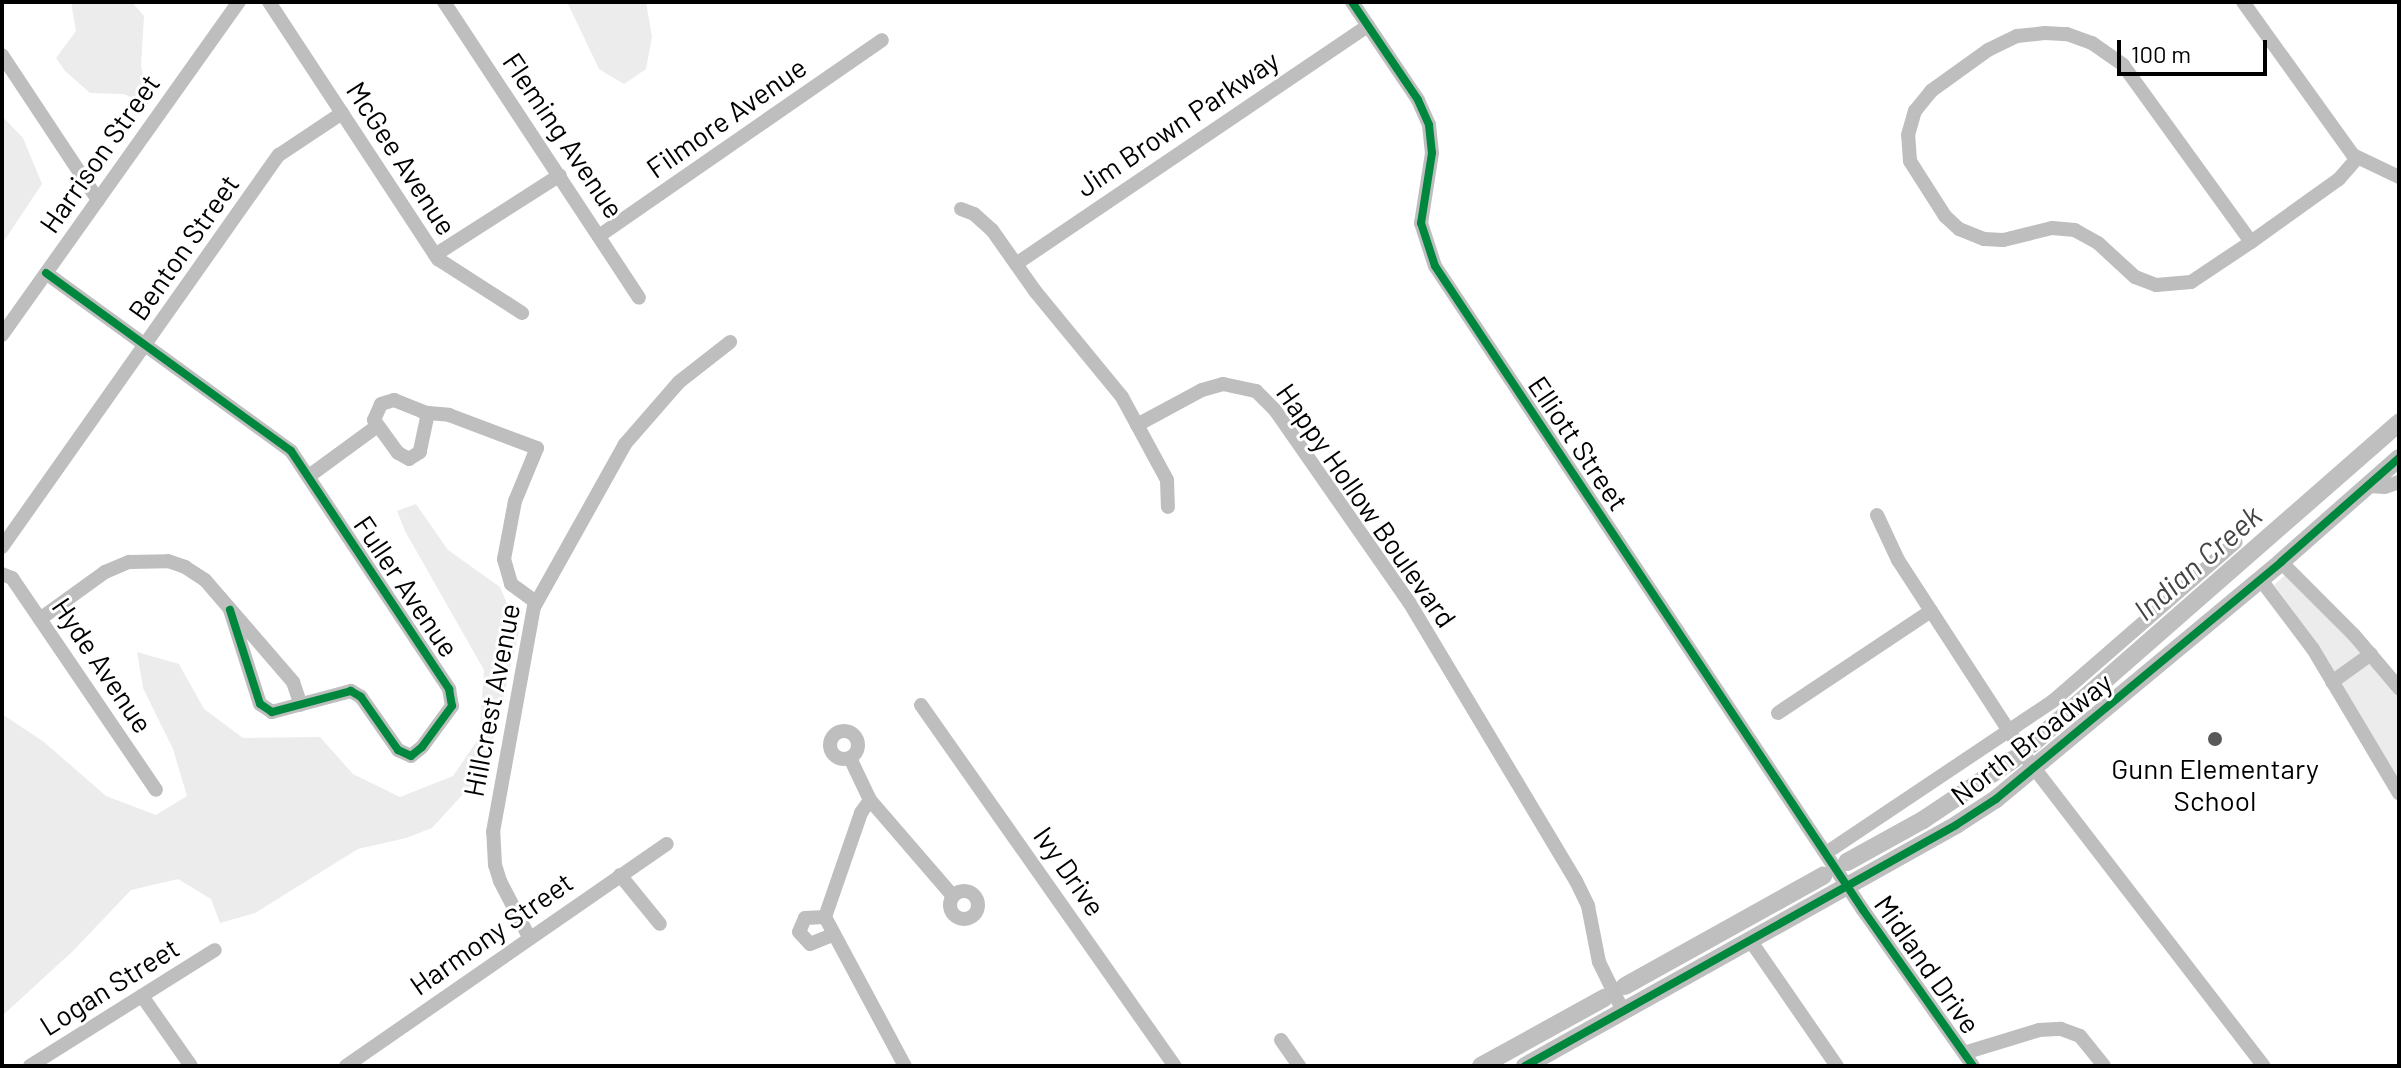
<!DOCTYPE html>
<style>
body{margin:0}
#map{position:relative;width:2401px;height:1068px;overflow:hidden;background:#fff;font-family:Barlow,sans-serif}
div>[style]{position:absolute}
.green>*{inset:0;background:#ececec}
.river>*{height:18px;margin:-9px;padding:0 9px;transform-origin:9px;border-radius:9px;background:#bfbfbf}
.minor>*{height:14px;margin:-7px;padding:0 7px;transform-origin:7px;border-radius:7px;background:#bebebe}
.minor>.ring{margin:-7px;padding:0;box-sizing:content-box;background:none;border:14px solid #bebebe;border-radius:50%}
.major>*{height:18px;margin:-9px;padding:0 9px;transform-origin:9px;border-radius:9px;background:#bebebe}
.cycleway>*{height:8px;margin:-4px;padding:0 4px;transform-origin:4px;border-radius:4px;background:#00873e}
.dots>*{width:22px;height:22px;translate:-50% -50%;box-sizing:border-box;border:4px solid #fff;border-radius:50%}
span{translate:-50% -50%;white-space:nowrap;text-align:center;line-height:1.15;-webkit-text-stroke:6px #fff;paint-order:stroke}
.street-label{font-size:28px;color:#000}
.poi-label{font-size:28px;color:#000}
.water-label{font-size:30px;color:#444;font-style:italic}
.frame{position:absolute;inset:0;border:4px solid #000;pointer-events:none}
.scale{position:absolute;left:2117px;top:40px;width:150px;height:36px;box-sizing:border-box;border:4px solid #000;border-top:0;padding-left:10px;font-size:24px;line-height:28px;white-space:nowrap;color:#000;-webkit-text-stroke:6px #fff;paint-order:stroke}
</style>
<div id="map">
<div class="green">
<div style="clip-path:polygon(71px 2px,132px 2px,144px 16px,141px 65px,145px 85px,156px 93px,149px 104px,123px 94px,90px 93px,65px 71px,56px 58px,76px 31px)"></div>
<div style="clip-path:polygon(567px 2px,646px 2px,652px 37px,646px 69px,624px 84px,599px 69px)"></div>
<div style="clip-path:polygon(2px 116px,23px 138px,42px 184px,2px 244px)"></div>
<div style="clip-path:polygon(416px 504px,448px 550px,500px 587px,519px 632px,486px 769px,432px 828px,406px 838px,358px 849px,255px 913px,220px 923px,211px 899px,178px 879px,131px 890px,73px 951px,2px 1016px,2px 714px,44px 742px,106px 796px,156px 815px,187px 796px,173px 749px,143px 688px,137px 652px,179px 664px,204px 709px,243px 738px,320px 737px,353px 774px,400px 797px,453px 776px,479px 738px,484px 670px,405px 531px,397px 511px)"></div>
<div style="clip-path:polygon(2285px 575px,2352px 642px,2399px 696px,2399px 784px,2318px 644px,2274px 585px)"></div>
</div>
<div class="river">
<div style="left:2032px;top:744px;width:488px;rotate:-41.2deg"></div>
<div style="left:1847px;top:862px;width:87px;rotate:-28.9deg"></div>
<div style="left:1923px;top:820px;width:110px;rotate:-33.8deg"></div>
<div style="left:1625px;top:986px;width:227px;rotate:-29.1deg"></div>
<div style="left:1481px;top:1066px;width:141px;rotate:-28.9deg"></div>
</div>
<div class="minor">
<div style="left:269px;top:2px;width:308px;rotate:56.7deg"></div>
<div style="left:438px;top:259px;width:100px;rotate:32.7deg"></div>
<div style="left:444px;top:2px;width:354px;rotate:56.6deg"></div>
<div style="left:1352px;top:2px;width:118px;rotate:56deg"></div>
<div style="left:1418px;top:100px;width:27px;rotate:66deg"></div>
<div style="left:1429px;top:125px;width:28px;rotate:84deg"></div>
<div style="left:1432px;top:153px;width:71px;rotate:98.9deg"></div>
<div style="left:1421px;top:223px;width:45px;rotate:72deg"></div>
<div style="left:1435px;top:266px;width:773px;rotate:56.39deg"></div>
<div style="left:1863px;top:910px;width:191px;rotate:54.8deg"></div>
<div style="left:2243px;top:2px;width:188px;rotate:54.3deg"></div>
<div style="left:2353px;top:155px;width:51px;rotate:25.6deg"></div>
<div style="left:2045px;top:33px;width:22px;rotate:3deg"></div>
<div style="left:2067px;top:34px;width:27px;rotate:20deg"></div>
<div style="left:2092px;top:43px;width:38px;rotate:35deg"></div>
<div style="left:2123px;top:65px;width:218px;rotate:54.1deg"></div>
<div style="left:2251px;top:242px;width:72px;rotate:146.3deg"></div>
<div style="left:2191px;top:282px;width:35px;rotate:175deg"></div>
<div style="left:2156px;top:285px;width:22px;rotate:-159deg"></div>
<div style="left:2135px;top:277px;width:50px;rotate:-137.4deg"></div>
<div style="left:2098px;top:243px;width:26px;rotate:-151deg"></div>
<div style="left:2075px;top:230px;width:23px;rotate:-175deg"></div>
<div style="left:2052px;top:228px;width:50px;rotate:166.2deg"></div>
<div style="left:2003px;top:240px;width:19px;rotate:-177deg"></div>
<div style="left:1984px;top:239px;width:27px;rotate:-158deg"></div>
<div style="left:1959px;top:229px;width:19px;rotate:-137deg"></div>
<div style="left:1945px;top:216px;width:65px;rotate:-122.5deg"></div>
<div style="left:1910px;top:161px;width:26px;rotate:-94deg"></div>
<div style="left:1908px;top:135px;width:25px;rotate:-74deg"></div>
<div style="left:1915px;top:111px;width:26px;rotate:-51deg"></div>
<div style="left:1931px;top:91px;width:70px;rotate:-35.7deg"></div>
<div style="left:1988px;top:50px;width:32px;rotate:-26deg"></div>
<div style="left:2017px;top:36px;width:28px;rotate:-6deg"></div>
<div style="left:2px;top:55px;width:174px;rotate:56.5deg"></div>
<div style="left:961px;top:209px;width:14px;rotate:21deg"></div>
<div style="left:974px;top:214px;width:24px;rotate:42deg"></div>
<div style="left:992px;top:230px;width:75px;rotate:54.8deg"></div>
<div style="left:1035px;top:291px;width:137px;rotate:50.6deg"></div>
<div style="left:1122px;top:397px;width:94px;rotate:61.5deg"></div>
<div style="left:1167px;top:480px;width:27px;rotate:88deg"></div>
<div style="left:599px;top:236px;width:344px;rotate:-34.7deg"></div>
<div style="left:2251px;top:242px;width:108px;rotate:-35.6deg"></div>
<div style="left:2339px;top:179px;width:28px;rotate:-49deg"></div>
<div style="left:435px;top:255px;width:148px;rotate:-32.6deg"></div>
<div style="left:1016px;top:264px;width:425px;rotate:-34.1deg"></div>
<div style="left:46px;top:273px;width:303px;rotate:36deg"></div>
<div style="left:291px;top:451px;width:286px;rotate:56.4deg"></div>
<div style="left:449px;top:689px;width:17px;rotate:80deg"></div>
<div style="left:452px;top:706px;width:51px;rotate:126.2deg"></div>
<div style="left:422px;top:747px;width:14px;rotate:141deg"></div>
<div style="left:411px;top:756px;width:14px;rotate:-155deg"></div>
<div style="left:398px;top:750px;width:65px;rotate:-124.9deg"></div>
<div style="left:361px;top:697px;width:12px;rotate:-149deg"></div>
<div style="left:351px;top:691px;width:82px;rotate:165.1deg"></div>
<div style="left:272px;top:712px;width:14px;rotate:-146deg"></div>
<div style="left:260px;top:704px;width:99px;rotate:-107.7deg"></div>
<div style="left:2px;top:335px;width:409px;rotate:-54.6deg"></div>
<div style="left:428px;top:413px;width:40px;rotate:102deg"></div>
<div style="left:420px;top:452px;width:13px;rotate:148deg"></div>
<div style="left:409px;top:459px;width:13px;rotate:-151deg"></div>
<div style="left:398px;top:453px;width:41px;rotate:-126deg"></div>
<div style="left:374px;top:420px;width:17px;rotate:-66deg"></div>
<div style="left:381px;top:404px;width:14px;rotate:-17deg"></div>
<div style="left:394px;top:400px;width:31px;rotate:22deg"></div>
<div style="left:423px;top:412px;width:5px;rotate:11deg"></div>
<div style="left:428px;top:413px;width:21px;rotate:5deg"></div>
<div style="left:449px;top:415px;width:94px;rotate:20.6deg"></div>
<div style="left:537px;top:448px;width:57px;rotate:112.5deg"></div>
<div style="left:515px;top:501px;width:59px;rotate:100.7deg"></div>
<div style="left:504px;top:559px;width:26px;rotate:74deg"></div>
<div style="left:511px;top:584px;width:31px;rotate:36deg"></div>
<div style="left:1137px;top:425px;width:74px;rotate:-28.3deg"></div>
<div style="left:1202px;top:390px;width:22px;rotate:-16deg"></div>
<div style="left:1223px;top:384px;width:34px;rotate:12deg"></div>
<div style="left:1256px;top:391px;width:27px;rotate:45deg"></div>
<div style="left:1275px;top:410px;width:234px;rotate:55.1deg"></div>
<div style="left:1409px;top:602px;width:325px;rotate:59.1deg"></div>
<div style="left:1576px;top:881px;width:28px;rotate:64deg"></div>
<div style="left:1588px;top:906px;width:57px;rotate:78.9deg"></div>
<div style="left:1599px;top:962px;width:55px;rotate:63.9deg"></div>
<div style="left:309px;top:476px;width:83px;rotate:-36.2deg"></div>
<div style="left:2368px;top:486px;width:17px;rotate:3deg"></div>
<div style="left:2385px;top:487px;width:15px;rotate:-20deg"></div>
<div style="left:1877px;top:515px;width:50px;rotate:65deg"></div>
<div style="left:1898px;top:560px;width:239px;rotate:57deg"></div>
<div style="left:2028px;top:760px;width:386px;rotate:52.4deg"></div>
<div style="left:2px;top:547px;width:480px;rotate:-54.8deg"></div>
<div style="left:279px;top:155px;width:76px;rotate:-33.7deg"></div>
<div style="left:2281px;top:562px;width:103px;rotate:45deg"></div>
<div style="left:2354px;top:635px;width:70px;rotate:49.7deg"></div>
<div style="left:2px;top:574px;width:11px;rotate:22deg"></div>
<div style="left:12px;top:578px;width:256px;rotate:55.8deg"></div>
<div style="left:2261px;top:580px;width:86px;rotate:53deg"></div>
<div style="left:2313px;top:649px;width:168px;rotate:59.2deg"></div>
<div style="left:40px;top:619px;width:80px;rotate:-35.9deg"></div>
<div style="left:105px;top:572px;width:26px;rotate:-23deg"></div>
<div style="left:129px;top:562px;width:39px;rotate:-1deg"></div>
<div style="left:168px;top:561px;width:18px;rotate:19deg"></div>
<div style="left:185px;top:567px;width:24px;rotate:33deg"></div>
<div style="left:205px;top:580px;width:135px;rotate:49.2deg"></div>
<div style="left:293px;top:682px;width:24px;rotate:71deg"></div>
<div style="left:2332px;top:682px;width:48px;rotate:-35.7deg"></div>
<div style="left:921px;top:705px;width:441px;rotate:54.9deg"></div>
<div style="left:1778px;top:713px;width:184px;rotate:-33.7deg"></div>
<div class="ring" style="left:830px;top:731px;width:14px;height:14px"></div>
<div style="left:850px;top:758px;width:47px;rotate:64.5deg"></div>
<div style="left:870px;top:800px;width:127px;rotate:49.2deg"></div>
<div style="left:870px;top:800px;width:16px;rotate:125deg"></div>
<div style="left:861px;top:813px;width:110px;rotate:109.1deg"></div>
<div style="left:825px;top:917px;width:169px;rotate:61.8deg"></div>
<div style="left:1826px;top:853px;width:273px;rotate:-33.8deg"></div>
<div style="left:2053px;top:701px;width:242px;rotate:-41deg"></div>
<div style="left:620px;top:875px;width:63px;rotate:50.8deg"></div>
<div class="ring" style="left:950px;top:891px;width:14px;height:14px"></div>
<div style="left:825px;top:917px;width:20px;rotate:177deg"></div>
<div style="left:805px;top:918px;width:15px;rotate:113deg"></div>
<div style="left:799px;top:932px;width:16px;rotate:47deg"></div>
<div style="left:810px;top:944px;width:24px;rotate:-22deg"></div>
<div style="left:529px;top:937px;width:63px;rotate:-117.4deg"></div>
<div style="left:500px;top:881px;width:17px;rotate:-107deg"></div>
<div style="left:495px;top:865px;width:33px;rotate:-93deg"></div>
<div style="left:493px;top:832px;width:229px;rotate:-79.7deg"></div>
<div style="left:534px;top:607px;width:187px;rotate:-60.8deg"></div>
<div style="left:625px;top:444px;width:82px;rotate:-48.9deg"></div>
<div style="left:679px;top:382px;width:65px;rotate:-38.1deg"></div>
<div style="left:1750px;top:940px;width:153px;rotate:55.4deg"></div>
<div style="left:142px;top:996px;width:85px;rotate:55deg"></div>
<div style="left:1281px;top:1040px;width:32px;rotate:55deg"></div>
<div style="left:1964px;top:1053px;width:78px;rotate:-17deg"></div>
<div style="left:2039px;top:1030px;width:22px;rotate:-3deg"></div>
<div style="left:2061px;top:1029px;width:20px;rotate:20deg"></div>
<div style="left:2080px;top:1036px;width:38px;rotate:51deg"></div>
<div style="left:30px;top:1066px;width:218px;rotate:-32.1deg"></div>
<div style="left:346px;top:1066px;width:390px;rotate:-34.7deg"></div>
</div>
<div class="major">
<div style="left:1525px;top:1066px;width:494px;rotate:-29.2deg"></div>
<div style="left:1956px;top:825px;width:48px;rotate:-33deg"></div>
<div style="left:1996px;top:799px;width:371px;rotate:-39.7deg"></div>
<div style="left:2281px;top:562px;width:157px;rotate:-41.4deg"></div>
</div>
<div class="cycleway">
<div style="left:1352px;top:2px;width:118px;rotate:56deg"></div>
<div style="left:1418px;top:100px;width:27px;rotate:66deg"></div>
<div style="left:1429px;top:125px;width:28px;rotate:84deg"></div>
<div style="left:1432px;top:153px;width:71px;rotate:98.9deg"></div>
<div style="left:1421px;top:223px;width:45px;rotate:72deg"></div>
<div style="left:1435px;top:266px;width:773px;rotate:56.39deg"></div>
<div style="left:1863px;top:910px;width:191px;rotate:54.8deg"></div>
<div style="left:46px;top:273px;width:303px;rotate:36deg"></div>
<div style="left:291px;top:451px;width:286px;rotate:56.4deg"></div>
<div style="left:449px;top:689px;width:17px;rotate:80deg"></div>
<div style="left:452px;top:706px;width:51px;rotate:126.2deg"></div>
<div style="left:422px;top:747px;width:14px;rotate:141deg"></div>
<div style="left:411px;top:756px;width:14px;rotate:-155deg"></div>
<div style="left:398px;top:750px;width:65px;rotate:-124.9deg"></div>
<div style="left:361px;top:697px;width:12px;rotate:-149deg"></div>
<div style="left:351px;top:691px;width:82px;rotate:165.1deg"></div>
<div style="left:272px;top:712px;width:14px;rotate:-146deg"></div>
<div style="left:260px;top:704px;width:99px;rotate:-107.7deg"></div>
<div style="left:1525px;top:1066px;width:494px;rotate:-29.2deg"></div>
<div style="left:1956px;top:825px;width:48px;rotate:-33deg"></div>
<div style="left:1996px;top:799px;width:371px;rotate:-39.7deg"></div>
<div style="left:2281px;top:562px;width:157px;rotate:-41.4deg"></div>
</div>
<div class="dots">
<div style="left:2215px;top:739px;background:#595959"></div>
</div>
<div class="street-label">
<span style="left:726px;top:117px;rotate:-35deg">Filmore Avenue</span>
<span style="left:1177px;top:123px;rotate:-34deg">Jim Brown Parkway</span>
<span style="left:564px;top:135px;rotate:56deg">Fleming Avenue</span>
<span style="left:99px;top:153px;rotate:-55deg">Harrison Street</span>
<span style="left:402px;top:158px;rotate:57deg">McGee Avenue</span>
<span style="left:183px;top:247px;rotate:-55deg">Benton Street</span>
<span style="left:1579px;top:443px;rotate:56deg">Elliott Street</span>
<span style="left:1367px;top:505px;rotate:55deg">Happy Hollow Boulevard</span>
<span style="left:407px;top:586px;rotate:56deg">Fuller Avenue</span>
<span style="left:103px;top:665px;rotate:56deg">Hyde Avenue</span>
<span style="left:491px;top:700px;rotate:-79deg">Hillcrest Avenue</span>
<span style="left:2031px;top:738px;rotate:-38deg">North Broadway</span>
<span style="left:1070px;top:871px;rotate:55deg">Ivy Drive</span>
<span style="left:491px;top:933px;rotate:-35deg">Harmony Street</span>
<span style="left:1928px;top:964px;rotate:55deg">Midland Drive</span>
<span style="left:109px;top:986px;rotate:-32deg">Logan Street</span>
</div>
<div class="poi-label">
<span style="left:2215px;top:784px">Gunn Elementary<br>School</span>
</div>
<div class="water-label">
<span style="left:2197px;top:562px;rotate:-41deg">Indian Creek</span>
</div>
<div class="frame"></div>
<div class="scale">100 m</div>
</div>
